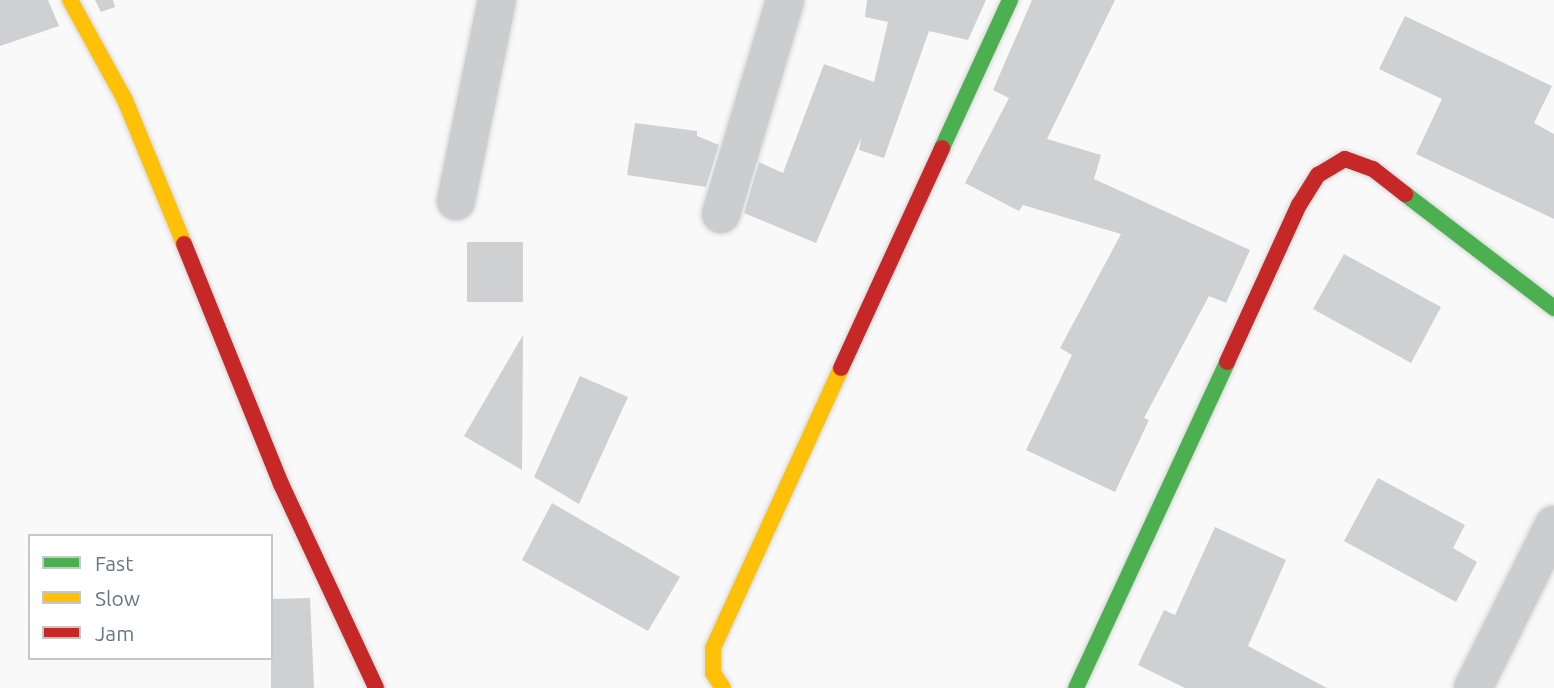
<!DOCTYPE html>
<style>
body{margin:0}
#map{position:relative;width:1554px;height:688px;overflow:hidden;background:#f9f9f9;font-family:Ubuntu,sans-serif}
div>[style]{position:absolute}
.building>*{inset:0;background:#ced0d1}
.roads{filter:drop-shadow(0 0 2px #d5d6d7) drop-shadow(0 0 2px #d5d6d7)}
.street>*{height:38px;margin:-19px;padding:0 19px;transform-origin:19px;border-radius:19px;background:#cccdce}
.fast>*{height:16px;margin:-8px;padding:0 8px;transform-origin:8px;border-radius:8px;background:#4caf50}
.slow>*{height:16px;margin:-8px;padding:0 8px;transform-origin:8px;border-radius:8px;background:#ffc107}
.jam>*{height:16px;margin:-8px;padding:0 8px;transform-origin:8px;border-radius:8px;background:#c62828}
span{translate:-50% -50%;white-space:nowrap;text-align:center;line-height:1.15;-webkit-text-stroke:7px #fff;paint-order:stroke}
.legend{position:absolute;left:28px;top:534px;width:245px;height:126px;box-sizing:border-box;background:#fff;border:2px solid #c2c9cd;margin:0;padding:9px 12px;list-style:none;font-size:21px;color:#667881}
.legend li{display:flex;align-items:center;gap:14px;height:35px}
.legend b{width:35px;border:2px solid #c2c9cd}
</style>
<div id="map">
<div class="building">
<div style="clip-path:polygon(0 0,48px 0,59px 26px,0 46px)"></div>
<div style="clip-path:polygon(95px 0,113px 0,115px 7px,101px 12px)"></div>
<div style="clip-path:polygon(867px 0,986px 0,968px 40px,929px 31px,884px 158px,859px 150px,861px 138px,816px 243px,744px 213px,759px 162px,783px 173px,824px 64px,874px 82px,888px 22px,865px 17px)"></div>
<div style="clip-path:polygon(1032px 0,1115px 0,1047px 139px,1101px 155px,1094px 179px,1250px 250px,1226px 303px,1209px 296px,1144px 418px,1149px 420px,1115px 492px,1026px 450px,1072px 355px,1060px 348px,1121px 234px,1023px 205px,1019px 211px,965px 183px,1009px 98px,993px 90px)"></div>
<div style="clip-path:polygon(1405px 16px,1552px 86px,1534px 123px,1554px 134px,1554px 219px,1416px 154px,1442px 99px,1379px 69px)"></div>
<div style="clip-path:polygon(635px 123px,697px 131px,697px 136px,719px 145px,706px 187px,627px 175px)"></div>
<div style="clip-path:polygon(467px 242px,523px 242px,523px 302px,467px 302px)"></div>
<div style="clip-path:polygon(1344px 254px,1441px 307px,1411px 363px,1313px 309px)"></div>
<div style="clip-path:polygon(523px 335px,522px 470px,464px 436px)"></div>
<div style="clip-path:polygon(580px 376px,628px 397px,579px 504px,534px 477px)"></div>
<div style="clip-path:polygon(1378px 478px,1465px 525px,1453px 548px,1477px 562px,1456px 602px,1344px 541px)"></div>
<div style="clip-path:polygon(552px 503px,680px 577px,648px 631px,522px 560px)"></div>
<div style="clip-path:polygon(1215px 527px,1286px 560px,1248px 646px,1327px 688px,1185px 688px,1138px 665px,1164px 610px,1175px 615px)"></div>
<div style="clip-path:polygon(310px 598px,314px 688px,271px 688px,271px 599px)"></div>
</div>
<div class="roads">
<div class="street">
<div style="left:456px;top:201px;width:205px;rotate:-78.5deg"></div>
<div style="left:721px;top:214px;width:223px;rotate:-73.3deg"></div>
<div style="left:1473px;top:688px;width:182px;rotate:-63.6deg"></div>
</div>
<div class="fast">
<div style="left:942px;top:148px;width:163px;rotate:-65.3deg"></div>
<div style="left:1405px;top:194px;width:188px;rotate:37.4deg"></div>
<div style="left:1076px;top:688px;width:359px;rotate:-65.1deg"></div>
</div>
<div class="slow">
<div style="left:70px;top:0;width:114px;rotate:61.2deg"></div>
<div style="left:125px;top:100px;width:156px;rotate:67.7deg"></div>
<div style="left:723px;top:688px;width:18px;rotate:-124deg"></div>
<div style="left:713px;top:673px;width:25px;rotate:-90deg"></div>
<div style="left:713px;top:648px;width:308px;rotate:-65.4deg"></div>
</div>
<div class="jam">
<div style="left:184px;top:244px;width:259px;rotate:68deg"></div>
<div style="left:281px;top:484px;width:225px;rotate:65deg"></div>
<div style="left:1227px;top:362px;width:173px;rotate:-65.4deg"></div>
<div style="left:1299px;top:205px;width:36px;rotate:-58deg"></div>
<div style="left:1318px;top:175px;width:31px;rotate:-31deg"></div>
<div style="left:1345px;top:159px;width:30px;rotate:20deg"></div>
<div style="left:1373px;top:169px;width:41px;rotate:38deg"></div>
<div style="left:841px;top:368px;width:242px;rotate:-65.3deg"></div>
</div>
</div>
<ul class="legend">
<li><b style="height:9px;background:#4caf50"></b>Fast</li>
<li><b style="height:9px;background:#ffc107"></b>Slow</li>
<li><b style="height:9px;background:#c62828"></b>Jam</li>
</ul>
</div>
